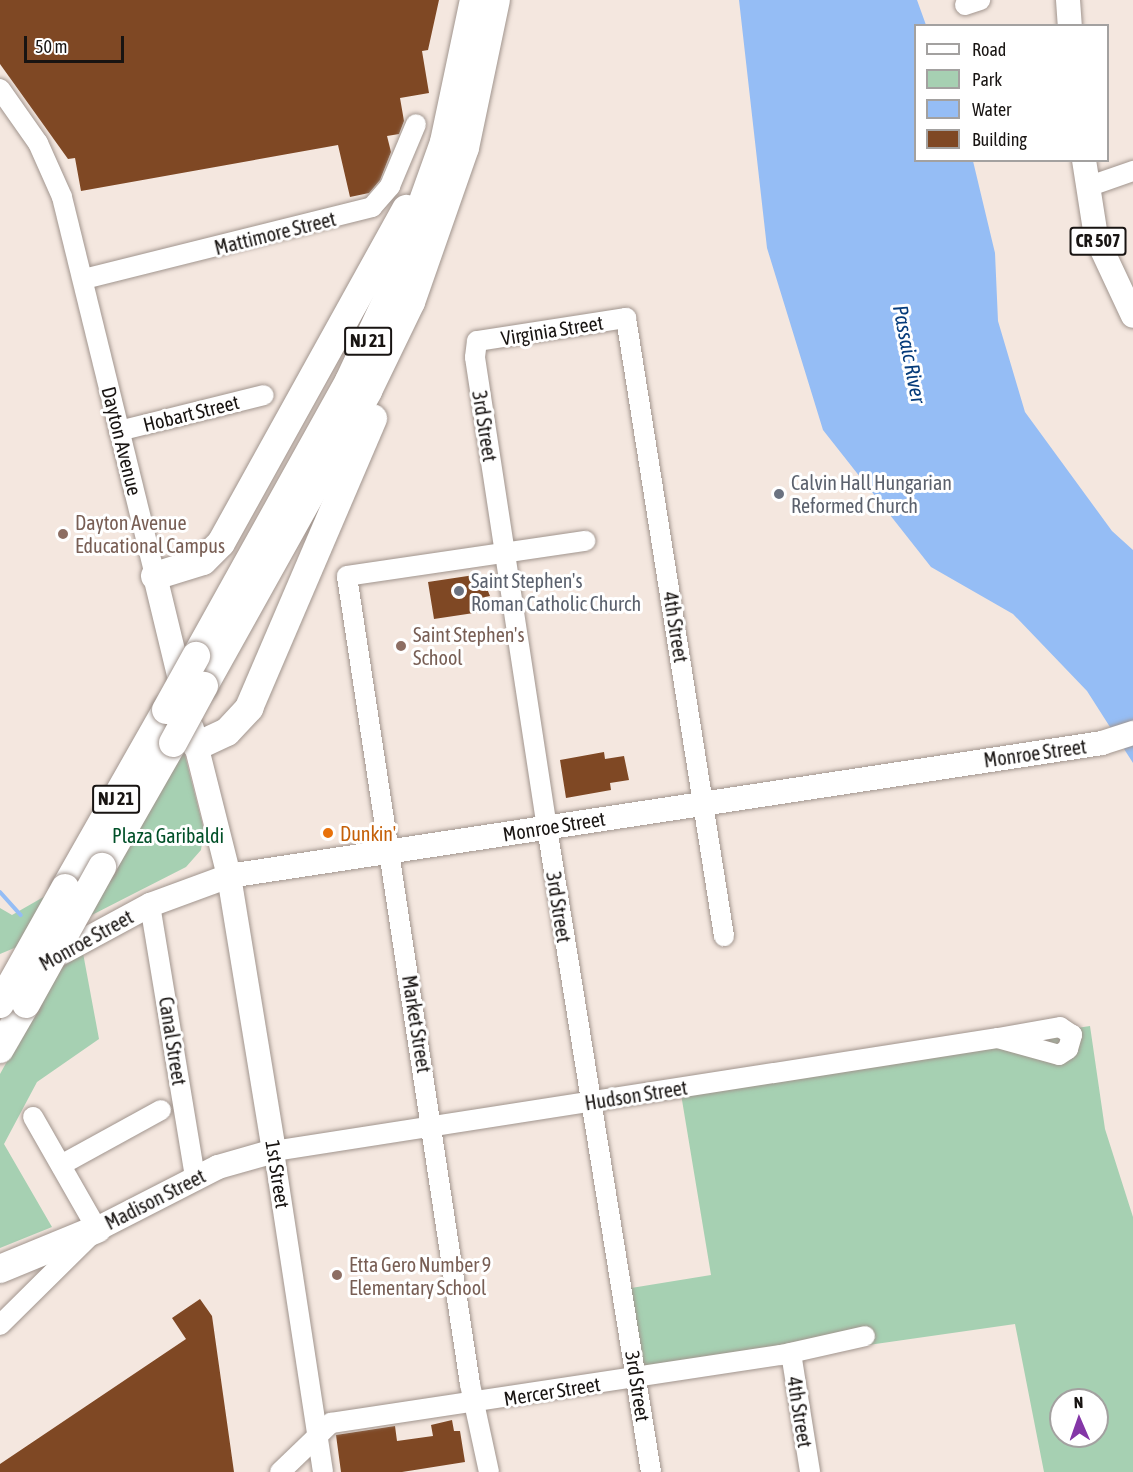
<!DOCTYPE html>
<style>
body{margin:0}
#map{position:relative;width:1133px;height:1472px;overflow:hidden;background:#f4e7df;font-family:"Asap Condensed",sans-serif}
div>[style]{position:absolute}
.green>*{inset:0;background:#a6d0b2}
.water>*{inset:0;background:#95bdf5}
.stream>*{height:4px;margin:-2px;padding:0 2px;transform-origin:2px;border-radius:2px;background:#95bdf5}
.building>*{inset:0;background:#7f4824}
.roads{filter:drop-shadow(0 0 2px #a1958e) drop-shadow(0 0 2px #a1958e)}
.minor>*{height:20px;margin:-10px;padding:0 10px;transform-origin:10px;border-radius:10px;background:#fff}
.major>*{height:24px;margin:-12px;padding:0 12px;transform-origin:12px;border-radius:12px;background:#fff}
.highway>*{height:28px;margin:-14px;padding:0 14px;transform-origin:14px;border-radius:14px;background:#fff}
.bridges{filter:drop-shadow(0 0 2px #a1958e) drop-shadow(0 0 2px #a1958e)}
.highway-bridge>*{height:28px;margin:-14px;padding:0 14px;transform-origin:14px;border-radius:14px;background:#fff}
.dots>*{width:16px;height:16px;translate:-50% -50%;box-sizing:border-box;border:3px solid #fff;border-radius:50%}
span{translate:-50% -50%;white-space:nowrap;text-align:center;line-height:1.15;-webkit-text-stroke:6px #fff;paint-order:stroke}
.shield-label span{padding:2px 4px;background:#fff;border:2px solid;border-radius:4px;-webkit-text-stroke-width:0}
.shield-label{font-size:18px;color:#181412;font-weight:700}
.street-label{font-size:20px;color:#181412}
.worship-label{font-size:20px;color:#5b616d}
.left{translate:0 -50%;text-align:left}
.education-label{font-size:20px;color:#785e54}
.food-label{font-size:20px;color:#c56008}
.park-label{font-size:20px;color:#005028}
.water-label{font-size:21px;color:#053b7a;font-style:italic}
.legend{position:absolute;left:914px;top:24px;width:195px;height:138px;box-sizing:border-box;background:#fff;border:2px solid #a3a1a0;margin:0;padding:8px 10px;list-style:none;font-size:18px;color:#181412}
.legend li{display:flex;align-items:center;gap:12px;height:30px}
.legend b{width:30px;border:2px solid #a3a1a0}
.north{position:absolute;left:1049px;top:1388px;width:60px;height:60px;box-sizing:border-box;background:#fff;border:2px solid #a3a1a0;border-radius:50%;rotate:358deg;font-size:16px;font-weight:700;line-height:24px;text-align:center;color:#181412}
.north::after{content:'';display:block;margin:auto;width:21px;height:27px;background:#8436a7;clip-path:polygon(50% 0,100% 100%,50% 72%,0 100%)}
.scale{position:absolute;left:24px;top:36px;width:100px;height:27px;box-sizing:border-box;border:3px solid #181412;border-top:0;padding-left:8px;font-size:18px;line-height:21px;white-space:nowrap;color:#181412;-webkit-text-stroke:4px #fff;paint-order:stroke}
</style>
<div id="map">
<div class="green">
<div style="clip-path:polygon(182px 744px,204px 830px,201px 850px,186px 867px,86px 918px,0 954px,0 908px,12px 915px,117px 855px)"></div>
<div style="clip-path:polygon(83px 953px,99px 1039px,37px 1082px,4px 1144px,52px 1227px,0 1248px,0 1074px,60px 966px)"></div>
<div style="clip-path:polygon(evenodd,1090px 1026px,1105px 1129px,1133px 1217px,1133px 1472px,1044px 1472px,1015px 1324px,639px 1378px,625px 1289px,711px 1275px,680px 1088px,1090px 1026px,1061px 1400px,1097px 1400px,1097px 1436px,1061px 1436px,1061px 1400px)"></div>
</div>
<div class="water">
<div style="clip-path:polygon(739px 0,917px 0,926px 25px,916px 26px,916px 160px,973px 161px,995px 253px,998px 321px,1025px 412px,1112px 531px,1133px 550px,1133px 763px,1087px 691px,1013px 614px,931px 567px,823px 430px,767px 248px)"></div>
</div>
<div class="stream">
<div style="left:0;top:892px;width:31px;rotate:48deg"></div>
</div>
<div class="building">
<div style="clip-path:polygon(0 0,439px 0,428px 50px,422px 51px,429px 93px,400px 98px,404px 121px,399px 134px,387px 136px,391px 152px,380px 180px,369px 193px,350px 197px,338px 145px,81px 191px,75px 158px,68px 159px,0 64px)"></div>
<div style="clip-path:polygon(481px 574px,490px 596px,485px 597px,487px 611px,434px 619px,428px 582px)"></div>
<div style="clip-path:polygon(604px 752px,605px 759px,624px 756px,629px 780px,610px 783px,611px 790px,566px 798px,560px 760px)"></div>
<div style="clip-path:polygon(200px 1299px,212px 1316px,234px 1472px,0 1472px,0 1464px,186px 1339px,172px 1318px)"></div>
<div style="clip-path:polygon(452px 1420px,454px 1431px,460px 1431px,465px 1462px,402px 1472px,341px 1472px,336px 1435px,395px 1426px,397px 1441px,433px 1436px,431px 1425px)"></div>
</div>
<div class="roads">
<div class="minor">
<div style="left:965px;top:5px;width:16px;rotate:-18deg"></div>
<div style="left:0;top:89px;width:66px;rotate:54.9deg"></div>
<div style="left:38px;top:143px;width:59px;rotate:66deg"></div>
<div style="left:62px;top:197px;width:390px;rotate:76.2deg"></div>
<div style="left:1087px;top:187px;width:49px;rotate:-19.2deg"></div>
<div style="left:84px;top:279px;width:297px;rotate:-14deg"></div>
<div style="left:372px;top:207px;width:28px;rotate:-49deg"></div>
<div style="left:390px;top:186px;width:67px;rotate:-67.2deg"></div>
<div style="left:119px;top:431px;width:149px;rotate:-13.9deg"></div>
<div style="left:150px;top:905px;width:277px;rotate:80.6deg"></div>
<div style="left:61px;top:1165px;width:114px;rotate:-28.8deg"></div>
<div style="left:0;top:1325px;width:136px;rotate:-44.7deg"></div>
<div style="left:97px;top:1229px;width:129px;rotate:-119.7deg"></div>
<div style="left:791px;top:1353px;width:121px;rotate:80.9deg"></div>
<div style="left:280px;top:1472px;width:71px;rotate:-43.9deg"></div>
<div style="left:331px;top:1423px;width:455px;rotate:-8.6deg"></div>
<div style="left:781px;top:1355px;width:86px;rotate:-12.7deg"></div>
<div style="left:323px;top:1472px;width:325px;rotate:-98.7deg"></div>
<div style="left:274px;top:1151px;width:733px;rotate:-8.87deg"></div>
<div style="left:998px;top:1038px;width:63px;rotate:15.6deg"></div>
<div style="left:1059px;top:1055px;width:11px;rotate:-34deg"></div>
<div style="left:1068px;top:1049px;width:15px;rotate:-74deg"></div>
<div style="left:1072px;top:1035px;width:14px;rotate:-146deg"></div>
<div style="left:1060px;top:1027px;width:63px;rotate:169.9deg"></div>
<div style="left:489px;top:1472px;width:90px;rotate:-102.2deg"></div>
<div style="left:470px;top:1384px;width:817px;rotate:-98.66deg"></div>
<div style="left:347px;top:576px;width:241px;rotate:-8.4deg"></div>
<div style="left:651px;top:1472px;width:652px;rotate:-99.17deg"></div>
<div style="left:547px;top:828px;width:476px;rotate:-98.7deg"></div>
<div style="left:475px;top:357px;width:16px;rotate:-83deg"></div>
<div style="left:477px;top:341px;width:151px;rotate:-8.8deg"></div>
<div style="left:626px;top:318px;width:626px;rotate:80.99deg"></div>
</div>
<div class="major">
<div style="left:1068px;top:0;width:26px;rotate:86deg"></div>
<div style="left:1084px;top:160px;width:78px;rotate:81.1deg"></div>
<div style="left:1096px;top:237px;width:87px;rotate:64.9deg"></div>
<div style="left:155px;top:576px;width:119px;rotate:76.4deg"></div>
<div style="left:50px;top:959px;width:114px;rotate:-28.4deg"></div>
<div style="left:150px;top:905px;width:84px;rotate:-20.2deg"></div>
<div style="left:229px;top:876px;width:883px;rotate:-8.66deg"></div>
<div style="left:1102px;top:743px;width:33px;rotate:-18deg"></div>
<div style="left:97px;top:1229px;width:136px;rotate:-27.1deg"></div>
<div style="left:218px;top:1167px;width:58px;rotate:-15.9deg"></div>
<div style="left:274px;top:1151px;width:279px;rotate:-99.3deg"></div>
<div style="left:229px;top:876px;width:152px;rotate:-104.1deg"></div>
</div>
<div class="highway">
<div style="left:155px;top:576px;width:50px;rotate:-17.4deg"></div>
<div style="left:203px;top:561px;width:25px;rotate:-45deg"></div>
<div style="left:221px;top:543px;width:382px;rotate:-61deg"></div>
<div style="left:196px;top:656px;width:315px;rotate:-60.9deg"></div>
<div style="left:349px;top:381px;width:97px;rotate:-65deg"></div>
<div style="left:390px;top:293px;width:160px;rotate:-70.3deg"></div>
<div style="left:444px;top:142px;width:145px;rotate:-78.1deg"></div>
<div style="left:204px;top:686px;width:338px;rotate:-60.9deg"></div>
<div style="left:368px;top:391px;width:99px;rotate:-64.2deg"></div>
<div style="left:411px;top:302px;width:163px;rotate:-70.7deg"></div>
<div style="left:465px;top:148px;width:151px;rotate:-78.2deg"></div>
<div style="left:197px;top:746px;width:33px;rotate:-25deg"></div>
<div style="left:227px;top:732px;width:33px;rotate:-47deg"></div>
<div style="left:249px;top:708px;width:315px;rotate:-66.8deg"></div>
<div style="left:102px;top:867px;width:143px;rotate:-60.2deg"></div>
<div style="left:65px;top:888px;width:205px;rotate:-60.4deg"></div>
<div style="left:0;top:1049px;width:52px;rotate:-60deg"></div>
<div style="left:0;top:1269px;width:105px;rotate:-22.4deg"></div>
</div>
</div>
<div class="bridges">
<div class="highway-bridge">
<div style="left:166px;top:710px;width:62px;rotate:-60.9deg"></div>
<div style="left:173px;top:743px;width:65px;rotate:-61.5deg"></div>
<div style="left:0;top:1004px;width:133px;rotate:-60.7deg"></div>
<div style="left:26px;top:1004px;width:157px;rotate:-61deg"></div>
</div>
</div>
<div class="dots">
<div style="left:779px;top:494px;background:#6b7280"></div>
<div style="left:63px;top:534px;background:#8d6e63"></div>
<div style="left:459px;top:591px;background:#6b7280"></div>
<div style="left:401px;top:646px;background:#8d6e63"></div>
<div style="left:328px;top:833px;background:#e8710a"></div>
<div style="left:337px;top:1275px;background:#8d6e63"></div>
</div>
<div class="shield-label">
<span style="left:1098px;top:241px">CR 507</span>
<span style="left:368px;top:341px">NJ 21</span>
<span style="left:116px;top:799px">NJ 21</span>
</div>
<div class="street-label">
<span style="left:275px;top:233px;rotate:-14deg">Mattimore Street</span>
<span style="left:552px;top:330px;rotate:-9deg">Virginia Street</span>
<span style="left:191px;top:413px;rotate:-14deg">Hobart Street</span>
<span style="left:485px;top:426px;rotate:81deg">3rd Street</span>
<span style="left:122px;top:441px;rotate:76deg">Dayton Avenue</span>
<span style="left:676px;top:627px;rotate:81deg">4th Street</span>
<span style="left:1035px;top:753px;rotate:-8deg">Monroe Street</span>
<span style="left:554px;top:826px;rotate:-9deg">Monroe Street</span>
<span style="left:559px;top:907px;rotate:81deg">3rd Street</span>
<span style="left:86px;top:940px;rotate:-29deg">Monroe Street</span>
<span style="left:417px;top:1024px;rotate:81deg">Market Street</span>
<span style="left:173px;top:1041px;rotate:81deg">Canal Street</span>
<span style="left:636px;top:1095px;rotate:-9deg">Hudson Street</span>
<span style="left:278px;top:1174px;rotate:81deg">1st Street</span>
<span style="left:155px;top:1199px;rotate:-27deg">Madison Street</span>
<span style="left:638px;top:1386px;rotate:81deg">3rd Street</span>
<span style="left:552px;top:1391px;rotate:-9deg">Mercer Street</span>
<span style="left:800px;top:1412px;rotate:81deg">4th Street</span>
</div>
<div class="worship-label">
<span class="left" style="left:791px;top:494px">Calvin Hall Hungarian<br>Reformed Church</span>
<span class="left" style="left:471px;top:592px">Saint Stephen's<br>Roman Catholic Church</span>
</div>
<div class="education-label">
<span class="left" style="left:75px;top:534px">Dayton Avenue<br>Educational Campus</span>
<span class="left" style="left:413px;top:646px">Saint Stephen's<br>School</span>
<span class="left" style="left:349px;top:1276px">Etta Gero Number 9<br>Elementary School</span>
</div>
<div class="food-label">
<span class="left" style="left:340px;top:833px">Dunkin'</span>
</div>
<div class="park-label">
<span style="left:168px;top:835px">Plaza Garibaldi</span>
</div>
<div class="water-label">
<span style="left:910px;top:354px;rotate:79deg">Passaic River</span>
</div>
<ul class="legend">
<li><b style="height:8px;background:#fff"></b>Road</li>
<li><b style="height:16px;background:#a6d0b2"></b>Park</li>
<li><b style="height:16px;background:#95bdf5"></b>Water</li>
<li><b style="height:16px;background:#7f4824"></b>Building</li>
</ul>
<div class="north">N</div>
<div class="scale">50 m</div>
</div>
